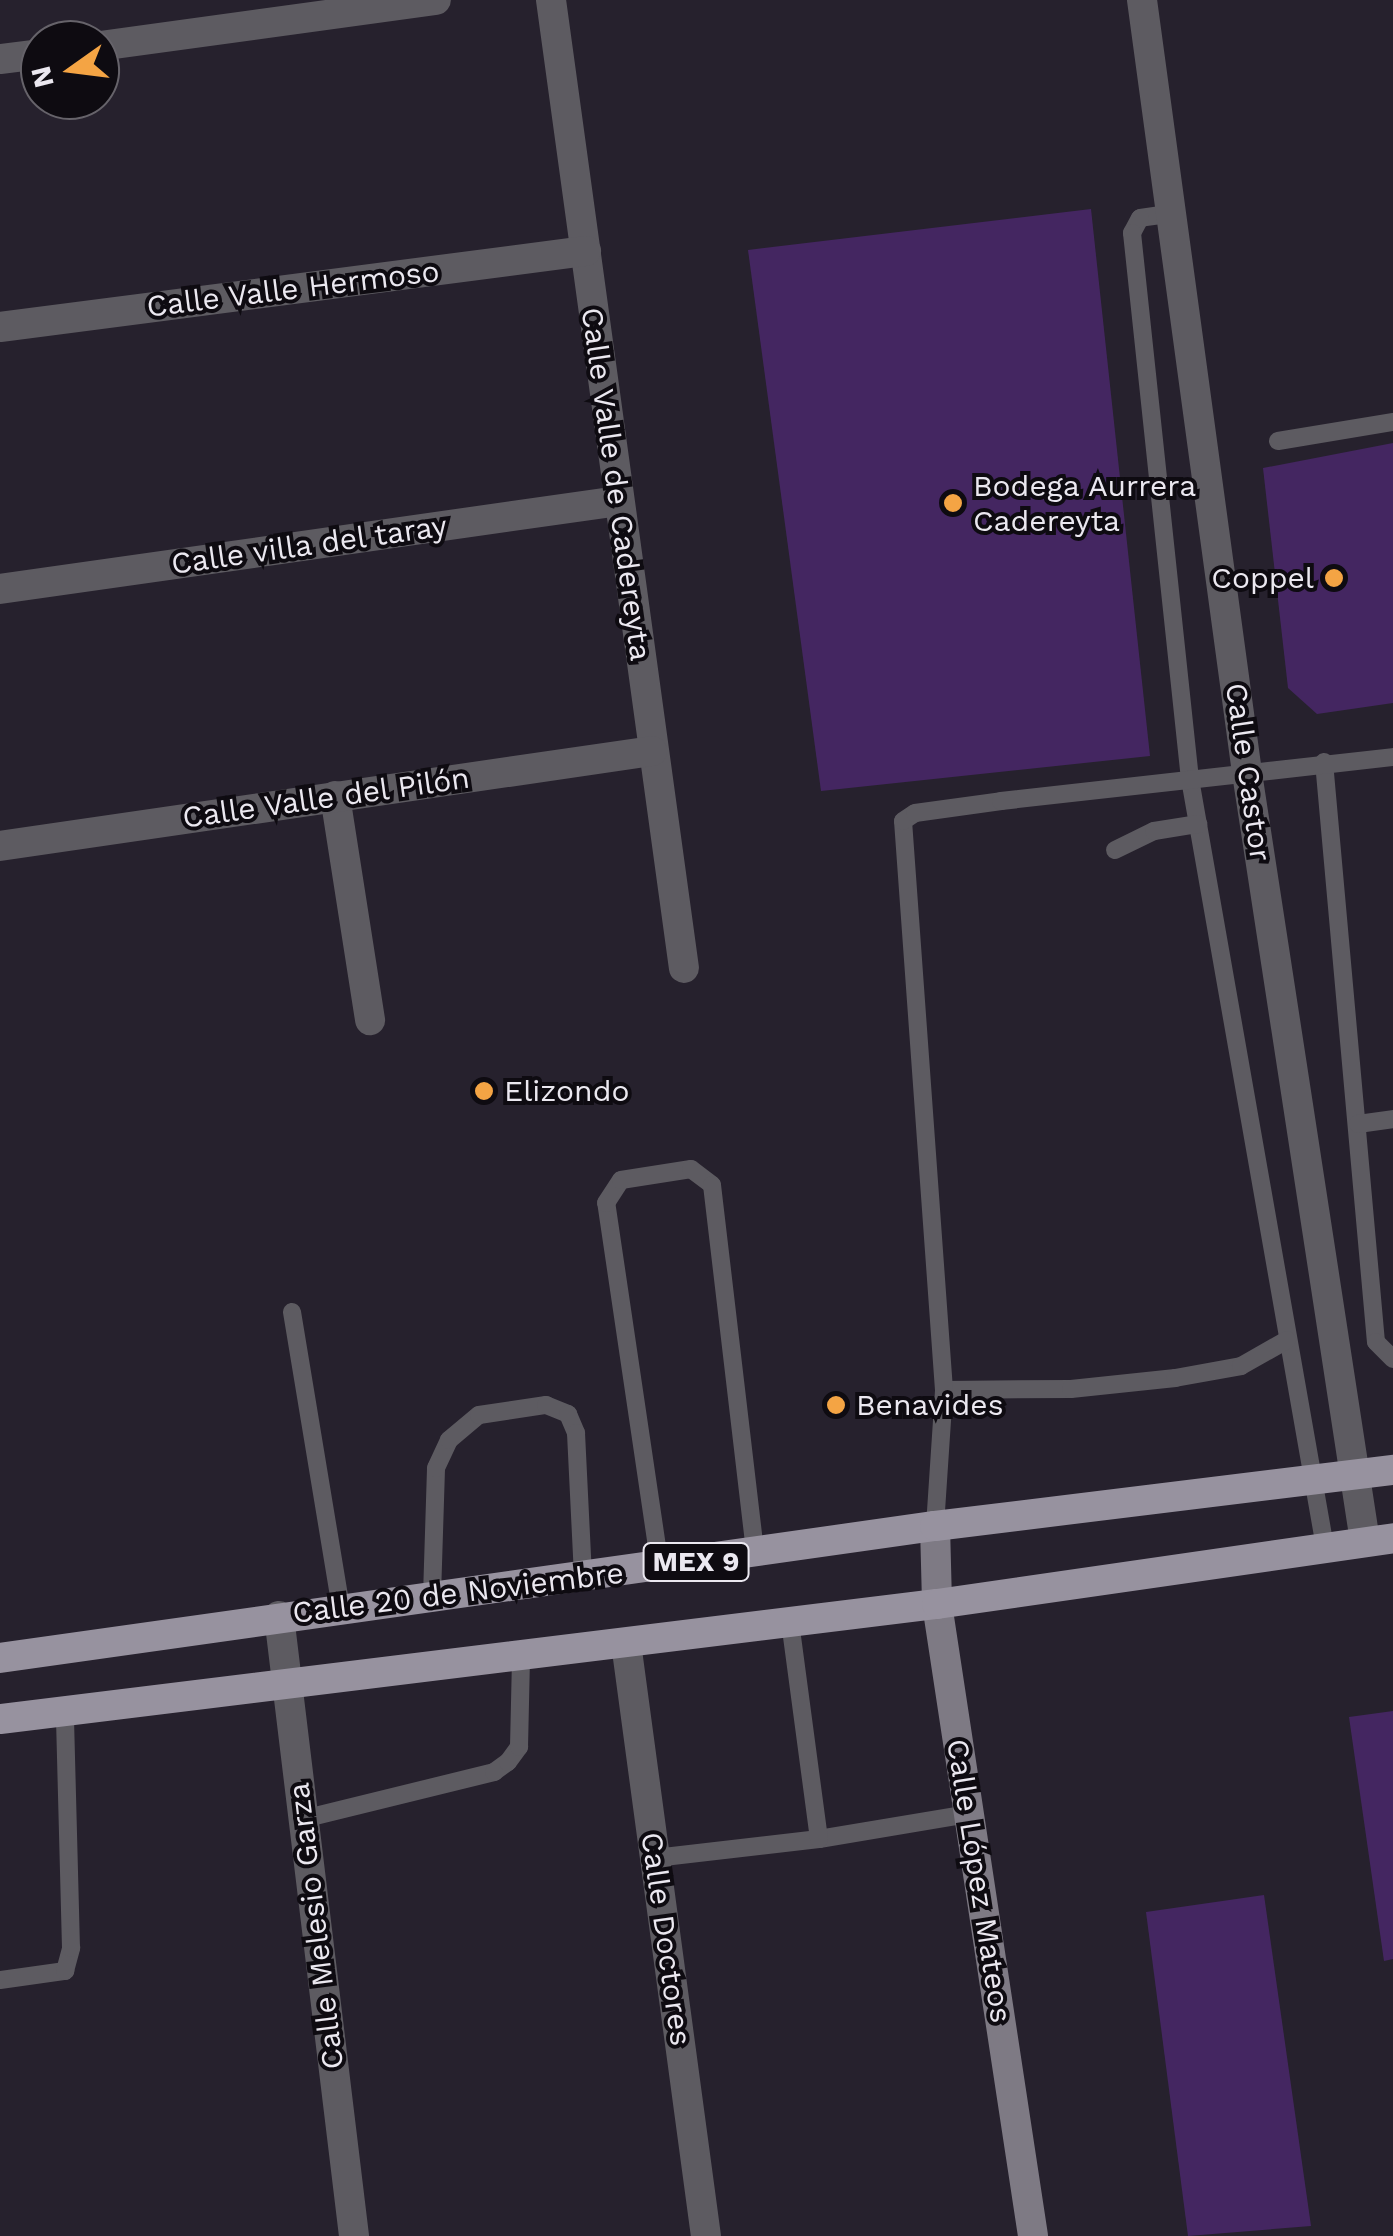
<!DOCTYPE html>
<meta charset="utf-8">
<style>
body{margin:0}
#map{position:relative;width:1393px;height:2236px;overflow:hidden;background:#26212d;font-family:"Work Sans",sans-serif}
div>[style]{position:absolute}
.building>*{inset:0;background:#442661}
.lane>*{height:18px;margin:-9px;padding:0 9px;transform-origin:9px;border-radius:9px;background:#5d5b61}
.street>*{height:30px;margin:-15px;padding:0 15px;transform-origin:15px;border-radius:15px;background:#5d5b61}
.secondary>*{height:30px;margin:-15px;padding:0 15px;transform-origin:15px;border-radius:15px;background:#7e7a84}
.primary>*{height:30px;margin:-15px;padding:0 15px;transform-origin:15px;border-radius:15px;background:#97929f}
.dots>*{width:28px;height:28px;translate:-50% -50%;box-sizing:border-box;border:5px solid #0e0b11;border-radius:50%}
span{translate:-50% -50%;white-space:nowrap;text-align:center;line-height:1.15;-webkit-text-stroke:8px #0e0b11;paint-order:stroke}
.shield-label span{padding:2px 8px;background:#0e0b11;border:2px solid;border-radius:8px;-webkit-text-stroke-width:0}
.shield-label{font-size:28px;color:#ebe8f0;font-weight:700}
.street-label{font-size:30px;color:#ebe8f0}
.poi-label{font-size:30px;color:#ebe8f0}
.left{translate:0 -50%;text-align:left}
.right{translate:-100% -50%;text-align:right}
.north{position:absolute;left:20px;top:20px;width:100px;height:100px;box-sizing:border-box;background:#0e0b11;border:2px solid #66636a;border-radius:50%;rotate:256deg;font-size:28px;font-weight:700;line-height:40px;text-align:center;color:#ebe8f0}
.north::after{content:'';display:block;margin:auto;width:35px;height:45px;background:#f4a444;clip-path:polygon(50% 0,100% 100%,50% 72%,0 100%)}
</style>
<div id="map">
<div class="building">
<div style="clip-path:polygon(1091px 209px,1150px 756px,821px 791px,748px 250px)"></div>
<div style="clip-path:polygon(1393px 443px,1393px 703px,1317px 714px,1288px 688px,1263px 468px)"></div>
<div style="clip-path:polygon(1393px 1711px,1393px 1959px,1384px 1961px,1349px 1717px)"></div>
<div style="clip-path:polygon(1264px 1895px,1311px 2226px,1188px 2236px,1146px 1912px)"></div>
</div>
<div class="lane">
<div style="left:1168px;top:214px;width:28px;rotate:172deg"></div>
<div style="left:1140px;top:218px;width:17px;rotate:118deg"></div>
<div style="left:1132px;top:233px;width:549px;rotate:83.94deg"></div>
<div style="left:1190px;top:779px;width:780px;rotate:80.03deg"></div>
<div style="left:1278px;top:441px;width:117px;rotate:-9.4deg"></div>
<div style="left:1324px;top:762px;width:582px;rotate:84.88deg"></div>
<div style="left:1376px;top:1342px;width:24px;rotate:45deg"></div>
<div style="left:1115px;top:850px;width:43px;rotate:-26deg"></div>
<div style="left:1154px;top:831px;width:45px;rotate:-9deg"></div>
<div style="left:1358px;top:1124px;width:35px;rotate:-8deg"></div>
<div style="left:292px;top:1312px;width:300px;rotate:80.6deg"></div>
<div style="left:944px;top:1390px;width:127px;rotate:-0.5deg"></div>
<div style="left:1071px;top:1389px;width:105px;rotate:-6deg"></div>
<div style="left:1175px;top:1378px;width:67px;rotate:-10.3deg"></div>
<div style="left:1241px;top:1366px;width:53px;rotate:-29.5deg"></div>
<div style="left:935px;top:1526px;width:136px;rotate:-86.2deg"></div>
<div style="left:944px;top:1390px;width:570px;rotate:-94.12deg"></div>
<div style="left:903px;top:821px;width:14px;rotate:-34deg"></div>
<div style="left:915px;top:813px;width:87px;rotate:-7.9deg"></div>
<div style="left:1001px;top:801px;width:394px;rotate:-6.4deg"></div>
<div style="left:660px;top:1567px;width:368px;rotate:-98.4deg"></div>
<div style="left:606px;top:1203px;width:27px;rotate:-57deg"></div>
<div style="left:621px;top:1180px;width:71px;rotate:-8.9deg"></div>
<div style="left:691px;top:1169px;width:26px;rotate:37deg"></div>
<div style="left:712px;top:1185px;width:370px;rotate:83.3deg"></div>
<div style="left:432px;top:1596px;width:128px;rotate:-88.2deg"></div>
<div style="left:436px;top:1468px;width:31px;rotate:-65deg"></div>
<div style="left:449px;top:1440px;width:39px;rotate:-40deg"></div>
<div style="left:479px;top:1415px;width:68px;rotate:-8.5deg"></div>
<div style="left:546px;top:1405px;width:24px;rotate:22deg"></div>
<div style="left:568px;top:1414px;width:21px;rotate:67deg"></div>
<div style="left:576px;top:1433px;width:144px;rotate:87.2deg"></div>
<div style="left:303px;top:1819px;width:197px;rotate:-13.8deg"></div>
<div style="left:494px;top:1772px;width:17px;rotate:-36deg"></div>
<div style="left:508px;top:1762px;width:19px;rotate:-54deg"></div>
<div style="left:519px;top:1747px;width:91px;rotate:-88.7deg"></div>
<div style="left:819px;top:1839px;width:152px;rotate:-9.5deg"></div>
<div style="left:655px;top:1858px;width:165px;rotate:-6.6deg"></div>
<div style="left:819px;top:1839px;width:219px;rotate:-97.6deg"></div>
<div style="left:0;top:1980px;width:66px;rotate:-7.9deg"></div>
<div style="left:65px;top:1971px;width:24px;rotate:-75deg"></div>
<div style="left:71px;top:1948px;width:237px;rotate:-91.5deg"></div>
</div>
<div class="street">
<div style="left:551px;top:0;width:977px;rotate:82.18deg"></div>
<div style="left:1142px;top:0;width:780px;rotate:82.26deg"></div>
<div style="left:1247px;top:773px;width:777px;rotate:81.27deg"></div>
<div style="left:100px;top:46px;width:339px;rotate:-7.8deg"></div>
<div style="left:0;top:59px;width:40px;rotate:-7.1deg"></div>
<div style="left:0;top:327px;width:591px;rotate:-7.39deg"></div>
<div style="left:0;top:589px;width:624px;rotate:-8.1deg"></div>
<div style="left:335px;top:796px;width:227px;rotate:81.1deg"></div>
<div style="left:0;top:846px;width:659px;rotate:-8.29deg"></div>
<div style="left:279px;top:1616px;width:625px;rotate:83.1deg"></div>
<div style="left:626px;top:1643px;width:598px;rotate:82.32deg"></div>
</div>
<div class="secondary">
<div style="left:935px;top:1526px;width:78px;rotate:88.5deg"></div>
<div style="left:937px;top:1604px;width:639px;rotate:81.36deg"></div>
</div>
<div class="primary">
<div style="left:0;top:1658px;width:944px;rotate:-8.04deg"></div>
<div style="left:935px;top:1526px;width:461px;rotate:-7deg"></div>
<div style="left:0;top:1719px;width:944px;rotate:-7deg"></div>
<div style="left:937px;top:1604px;width:461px;rotate:-8.2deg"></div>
</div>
<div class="dots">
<div style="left:953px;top:503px;background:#f4a444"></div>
<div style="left:1334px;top:578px;background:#f4a444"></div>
<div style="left:484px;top:1091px;background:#f4a444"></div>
<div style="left:836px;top:1405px;background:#f4a444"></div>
</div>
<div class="shield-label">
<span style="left:696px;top:1562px">MEX 9</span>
</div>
<div class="street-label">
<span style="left:293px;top:289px;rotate:-7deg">Calle Valle Hermoso</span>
<span style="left:616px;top:484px;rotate:82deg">Calle Valle de Cadereyta</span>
<span style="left:309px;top:545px;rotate:-8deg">Calle villa del taray</span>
<span style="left:1248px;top:772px;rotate:82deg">Calle Castor</span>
<span style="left:326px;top:798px;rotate:-8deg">Calle Valle del Pilón</span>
<span style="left:458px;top:1593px;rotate:-7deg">Calle 20 de Noviembre</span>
<span style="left:979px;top:1881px;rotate:81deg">Calle López Mateos</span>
<span style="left:316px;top:1926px;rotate:-97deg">Calle Melesio Garza</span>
<span style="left:666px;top:1939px;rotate:82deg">Calle Doctores</span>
</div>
<div class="poi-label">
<span class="left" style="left:973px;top:503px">Bodega Aurrera<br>Cadereyta</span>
<span class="right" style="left:1314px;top:578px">Coppel</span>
<span class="left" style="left:504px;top:1091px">Elizondo</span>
<span class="left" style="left:856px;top:1405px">Benavides</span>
</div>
<div class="north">N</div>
</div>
